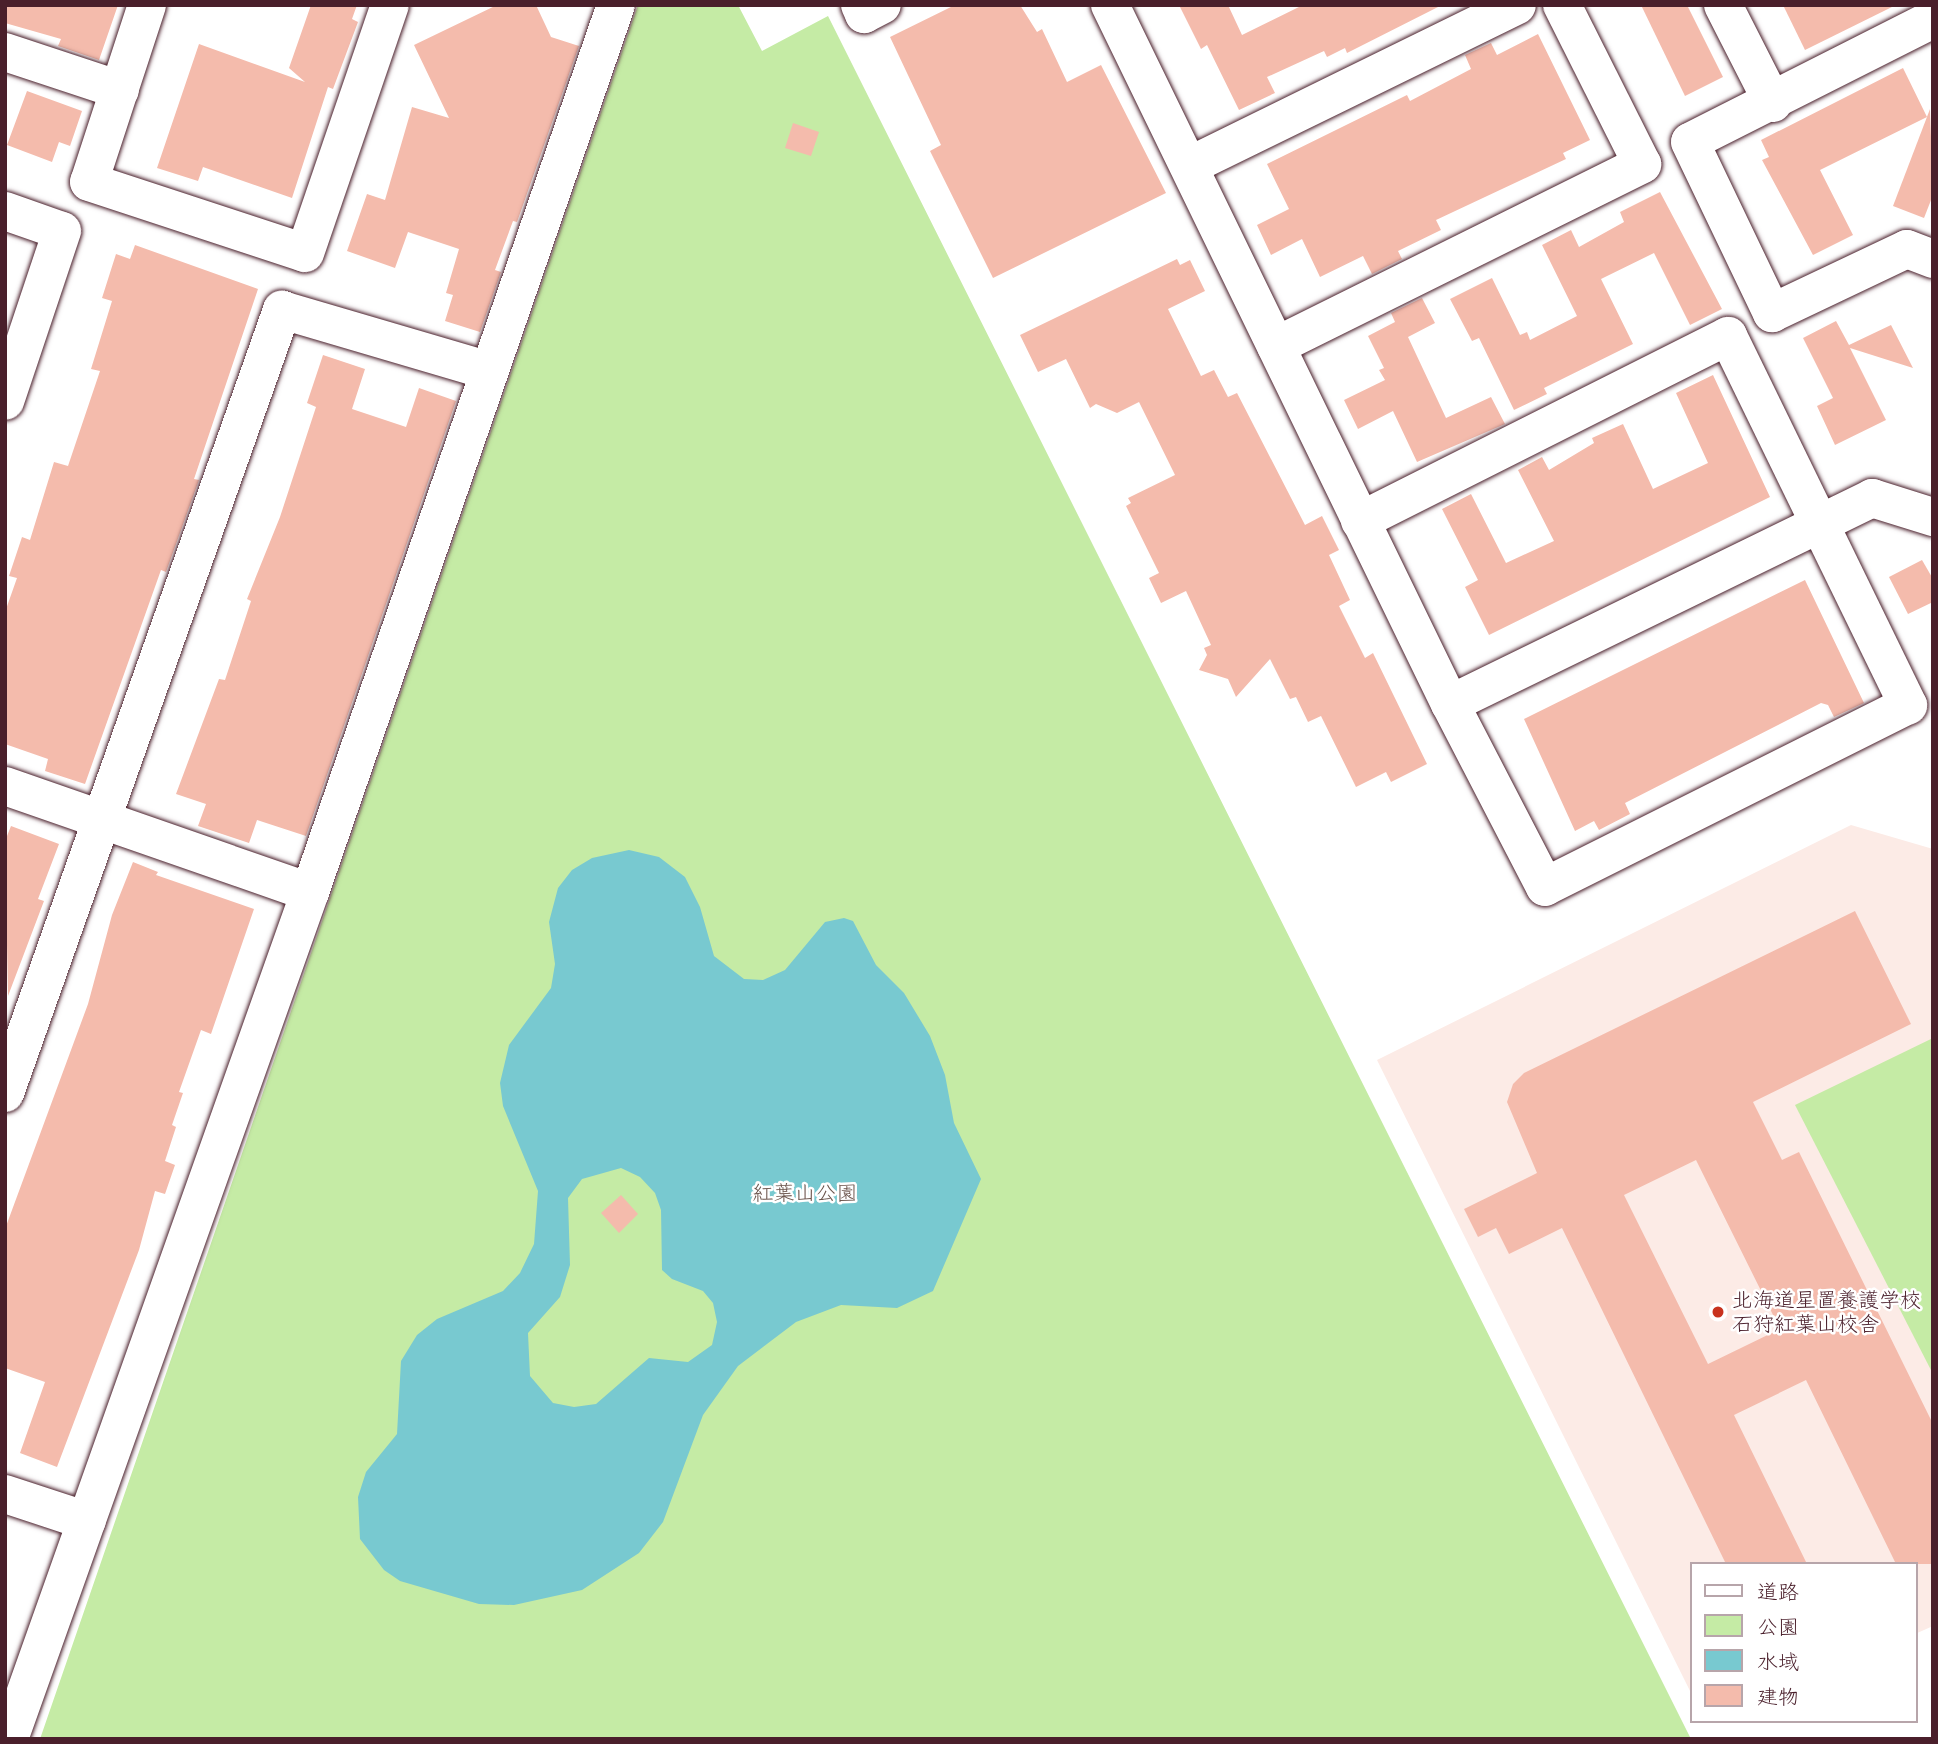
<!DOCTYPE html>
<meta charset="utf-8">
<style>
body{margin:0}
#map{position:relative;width:1938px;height:1744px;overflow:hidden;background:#fff;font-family:"Patrick Hand","Klee One",sans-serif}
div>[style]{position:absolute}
.built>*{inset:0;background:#fcebe6}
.green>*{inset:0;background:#c5eba5}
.water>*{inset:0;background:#78c9d0}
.building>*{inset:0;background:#f4bbac}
.roads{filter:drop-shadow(0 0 2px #4a1f2b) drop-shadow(0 0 2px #4a1f2b)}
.minor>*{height:38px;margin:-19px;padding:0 19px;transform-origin:19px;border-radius:19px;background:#fff}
.dots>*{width:19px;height:19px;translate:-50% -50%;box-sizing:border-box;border:4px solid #fff;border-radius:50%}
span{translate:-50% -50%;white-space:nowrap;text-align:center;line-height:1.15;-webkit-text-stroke:5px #fff;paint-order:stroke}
.park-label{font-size:21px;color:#69524a}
.poi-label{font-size:21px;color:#4a1f2b}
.left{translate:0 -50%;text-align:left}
.frame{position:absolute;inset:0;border:7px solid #4a1f2b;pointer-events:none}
.legend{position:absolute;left:1690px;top:1562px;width:228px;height:161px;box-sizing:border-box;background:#fff;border:2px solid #b7a5aa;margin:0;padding:9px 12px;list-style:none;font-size:21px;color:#4a1f2b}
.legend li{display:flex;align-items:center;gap:14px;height:35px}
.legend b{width:35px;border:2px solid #b7a5aa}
</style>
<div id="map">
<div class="built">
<div style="clip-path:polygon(1851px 825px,1933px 849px,1933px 1626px,1915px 1634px,1915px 1564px,1691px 1564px,1691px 1693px,1377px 1060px)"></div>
</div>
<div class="green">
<div style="clip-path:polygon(638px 5px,738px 5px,762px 51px,828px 16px,1691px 1739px,40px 1739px)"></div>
<div style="clip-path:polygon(1933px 1038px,1933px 1374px,1795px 1105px)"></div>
</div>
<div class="water">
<div style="clip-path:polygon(evenodd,629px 850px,659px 857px,685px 877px,700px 907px,714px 956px,744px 979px,763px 980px,785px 970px,825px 922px,844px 918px,853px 921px,876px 965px,904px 993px,930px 1036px,945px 1075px,954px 1123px,981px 1179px,933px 1291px,897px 1308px,841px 1305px,796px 1322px,738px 1366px,703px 1415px,663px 1522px,639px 1553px,582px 1590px,514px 1605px,479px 1604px,400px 1581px,384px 1570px,360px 1539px,358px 1497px,366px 1472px,397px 1434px,401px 1361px,417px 1335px,437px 1319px,503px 1291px,520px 1273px,534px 1244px,538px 1191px,503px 1106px,500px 1083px,509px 1045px,551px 988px,555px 964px,549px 922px,558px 888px,572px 870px,592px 858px,629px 850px,621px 1168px,640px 1177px,655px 1193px,661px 1210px,662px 1270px,672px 1279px,703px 1291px,713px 1303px,717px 1322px,712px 1345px,688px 1362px,649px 1358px,596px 1404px,574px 1407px,553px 1403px,530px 1376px,528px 1333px,560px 1297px,570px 1265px,568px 1198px,582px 1179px,621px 1168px)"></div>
</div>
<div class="building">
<div style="clip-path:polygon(5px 5px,118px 5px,99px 60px,58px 46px,61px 39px,5px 23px)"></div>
<div style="clip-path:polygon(311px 5px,357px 5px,352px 19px,358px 22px,333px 89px,328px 87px,292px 198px,203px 167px,198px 181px,157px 168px,199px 44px,305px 82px,289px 68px)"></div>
<div style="clip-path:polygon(497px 5px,536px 5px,551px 37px,579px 46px,517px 222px,513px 221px,495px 270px,501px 272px,480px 332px,445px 321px,453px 295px,446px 293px,459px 249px,408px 232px,395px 268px,347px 251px,367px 194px,385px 200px,412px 107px,449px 118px,414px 45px)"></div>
<div style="clip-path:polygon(955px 5px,1020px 5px,1037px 32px,1042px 29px,1067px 82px,1101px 65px,1166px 193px,993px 278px,930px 151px,941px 145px,890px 37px)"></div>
<div style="clip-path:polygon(1179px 5px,1228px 5px,1242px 35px,1303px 5px,1442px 5px,1347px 53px,1345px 48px,1327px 57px,1324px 51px,1267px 77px,1275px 93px,1239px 110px,1207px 45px,1201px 49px)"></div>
<div style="clip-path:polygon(1641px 5px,1687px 5px,1723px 77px,1685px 96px)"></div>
<div style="clip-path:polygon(1783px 5px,1896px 5px,1805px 50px)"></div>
<div style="clip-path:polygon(1538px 34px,1590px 140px,1563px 153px,1566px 159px,1436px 220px,1441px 230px,1398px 251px,1402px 259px,1372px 274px,1363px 256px,1320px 277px,1302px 239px,1271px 255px,1257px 225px,1289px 209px,1267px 164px,1407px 95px,1410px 101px,1471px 69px,1465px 55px,1491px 43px,1497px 55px)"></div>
<div style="clip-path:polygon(1903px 68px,1927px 117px,1820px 170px,1853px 235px,1813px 255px,1762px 160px,1769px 157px,1761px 140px)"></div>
<div style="clip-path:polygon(27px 91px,82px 111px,70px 146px,59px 142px,52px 162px,7px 145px)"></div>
<div style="clip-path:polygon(1930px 109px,1933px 195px,1924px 218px,1893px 206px)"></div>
<div style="clip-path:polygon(793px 123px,819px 132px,811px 156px,785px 148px)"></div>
<div style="clip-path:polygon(1660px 192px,1722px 309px,1690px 325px,1654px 253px,1601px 279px,1633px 344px,1544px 388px,1547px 394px,1514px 410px,1479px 338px,1472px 341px,1450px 299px,1492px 278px,1520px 335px,1527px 332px,1530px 340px,1577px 316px,1542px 245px,1571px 230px,1579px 247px,1624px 222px,1620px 212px)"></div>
<div style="clip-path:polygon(135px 245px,258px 289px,194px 479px,199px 480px,166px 572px,161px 570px,85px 784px,45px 771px,48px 759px,5px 744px,5px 612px,17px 578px,9px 576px,22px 537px,30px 540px,54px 462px,68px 466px,100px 371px,91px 369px,112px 301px,102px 298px,116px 254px,130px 259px)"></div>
<div style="clip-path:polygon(1177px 259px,1180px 265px,1190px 260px,1205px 291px,1168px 309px,1201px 376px,1214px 370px,1228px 397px,1237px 393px,1305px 525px,1322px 516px,1339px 550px,1329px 555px,1350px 600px,1339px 606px,1365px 658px,1373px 653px,1427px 764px,1391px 782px,1386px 772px,1356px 787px,1321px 716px,1308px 722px,1296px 697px,1290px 699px,1270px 659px,1236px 697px,1228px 679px,1199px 670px,1207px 655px,1204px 648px,1211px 645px,1186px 591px,1161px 603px,1149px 578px,1159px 573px,1126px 506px,1131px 503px,1128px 498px,1175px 475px,1139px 402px,1117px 413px,1096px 404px,1090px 408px,1066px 359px,1038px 372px,1020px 335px)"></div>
<div style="clip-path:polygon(1422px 298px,1435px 323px,1408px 337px,1446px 418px,1491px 397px,1505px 424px,1417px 462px,1393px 411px,1358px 429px,1344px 400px,1385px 380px,1379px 370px,1384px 368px,1368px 336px,1395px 322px,1391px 313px)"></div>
<div style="clip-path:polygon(1836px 321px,1849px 345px,1891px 325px,1913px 368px,1850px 348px,1886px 420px,1835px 445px,1817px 406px,1833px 398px,1803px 338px)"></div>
<div style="clip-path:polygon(323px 355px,365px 369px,352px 409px,406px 427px,419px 388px,456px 401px,306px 836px,257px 820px,249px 843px,198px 826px,206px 804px,176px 794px,219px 679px,225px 680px,251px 601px,247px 599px,280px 517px,316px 407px,307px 403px)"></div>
<div style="clip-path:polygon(1713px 375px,1770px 497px,1489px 635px,1465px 587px,1478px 580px,1442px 509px,1471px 494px,1506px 563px,1554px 541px,1518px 470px,1542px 457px,1549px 470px,1594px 443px,1592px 438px,1623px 424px,1653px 489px,1708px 463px,1676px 393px)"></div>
<div style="clip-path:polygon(1922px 560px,1933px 579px,1933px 602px,1908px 614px,1889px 577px)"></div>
<div style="clip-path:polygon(1805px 580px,1864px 703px,1834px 717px,1828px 705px,1821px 703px,1625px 803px,1630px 814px,1599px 830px,1594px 821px,1575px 831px,1524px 719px)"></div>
<div style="clip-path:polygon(11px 826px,59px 844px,38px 899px,44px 901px,8px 996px,5px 841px)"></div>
<div style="clip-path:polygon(133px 862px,158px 872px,156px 875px,254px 909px,211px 1034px,201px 1030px,179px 1092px,183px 1093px,172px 1125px,176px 1127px,165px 1161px,175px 1165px,165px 1194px,155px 1191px,139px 1250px,57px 1467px,20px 1453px,45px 1382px,5px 1368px,5px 1229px,88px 1004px,112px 915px)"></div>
<div style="clip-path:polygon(evenodd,1855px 911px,1911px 1024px,1753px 1102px,1782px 1160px,1799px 1152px,1933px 1424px,1933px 1564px,1896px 1564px,1806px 1380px,1734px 1415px,1807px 1564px,1726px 1564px,1562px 1228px,1509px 1254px,1496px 1228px,1478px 1237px,1464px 1209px,1537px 1173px,1507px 1102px,1513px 1084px,1524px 1073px,1855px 911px,1696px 1160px,1780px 1329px,1708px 1364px,1624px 1195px,1696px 1160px)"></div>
<div style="clip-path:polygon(621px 1195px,638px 1214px,619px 1233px,601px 1213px)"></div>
</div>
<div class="roads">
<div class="minor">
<div style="left:147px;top:5px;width:186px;rotate:108.1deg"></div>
<div style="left:89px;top:182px;width:227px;rotate:18.2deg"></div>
<div style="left:305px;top:253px;width:262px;rotate:-71.1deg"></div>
<div style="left:860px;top:5px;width:10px;rotate:66deg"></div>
<div style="left:864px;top:14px;width:20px;rotate:-27deg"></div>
<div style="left:1110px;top:5px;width:777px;rotate:64.06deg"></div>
<div style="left:1450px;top:704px;width:470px;rotate:-26deg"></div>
<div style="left:1872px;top:498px;width:64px;rotate:17.3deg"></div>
<div style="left:1723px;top:5px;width:110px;rotate:63deg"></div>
<div style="left:1933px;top:19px;width:272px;rotate:153.2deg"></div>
<div style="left:1690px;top:142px;width:190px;rotate:64.4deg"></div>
<div style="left:1772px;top:313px;width:149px;rotate:-25.4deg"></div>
<div style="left:1907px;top:249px;width:28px;rotate:21deg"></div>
<div style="left:5px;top:52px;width:121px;rotate:18.3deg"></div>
<div style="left:1189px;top:166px;width:365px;rotate:-26.1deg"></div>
<div style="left:5px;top:211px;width:60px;rotate:19.3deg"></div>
<div style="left:62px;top:231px;width:179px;rotate:108.5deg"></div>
<div style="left:1276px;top:346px;width:409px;rotate:-26.4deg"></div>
<div style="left:1642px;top:164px;width:178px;rotate:-116.7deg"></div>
<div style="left:1360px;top:521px;width:412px;rotate:-26.7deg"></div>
<div style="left:1728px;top:336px;width:411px;rotate:64deg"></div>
<div style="left:1908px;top:705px;width:406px;rotate:153.4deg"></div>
<div style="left:1545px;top:887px;width:206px;rotate:-117.4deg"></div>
<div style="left:5px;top:786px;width:323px;rotate:19.2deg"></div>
<div style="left:310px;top:892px;width:899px;rotate:109.56deg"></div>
<div style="left:310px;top:892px;width:938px;rotate:-70.97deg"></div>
<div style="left:5px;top:1093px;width:831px;rotate:-70.52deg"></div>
<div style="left:282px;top:310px;width:216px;rotate:16.4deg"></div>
<div style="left:5px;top:1494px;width:86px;rotate:18.2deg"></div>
</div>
</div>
<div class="dots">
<div style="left:1718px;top:1312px;background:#c8321e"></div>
</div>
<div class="park-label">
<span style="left:805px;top:1193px">紅葉山公園</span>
</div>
<div class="poi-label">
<span class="left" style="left:1732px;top:1312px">北海道星置養護学校<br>石狩紅葉山校舎</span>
</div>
<div class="frame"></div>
<ul class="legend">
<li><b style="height:9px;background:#fff"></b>道路</li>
<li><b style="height:19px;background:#c5eba5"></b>公園</li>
<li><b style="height:19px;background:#78c9d0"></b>水域</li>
<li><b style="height:19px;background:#f4bbac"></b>建物</li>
</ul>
</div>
